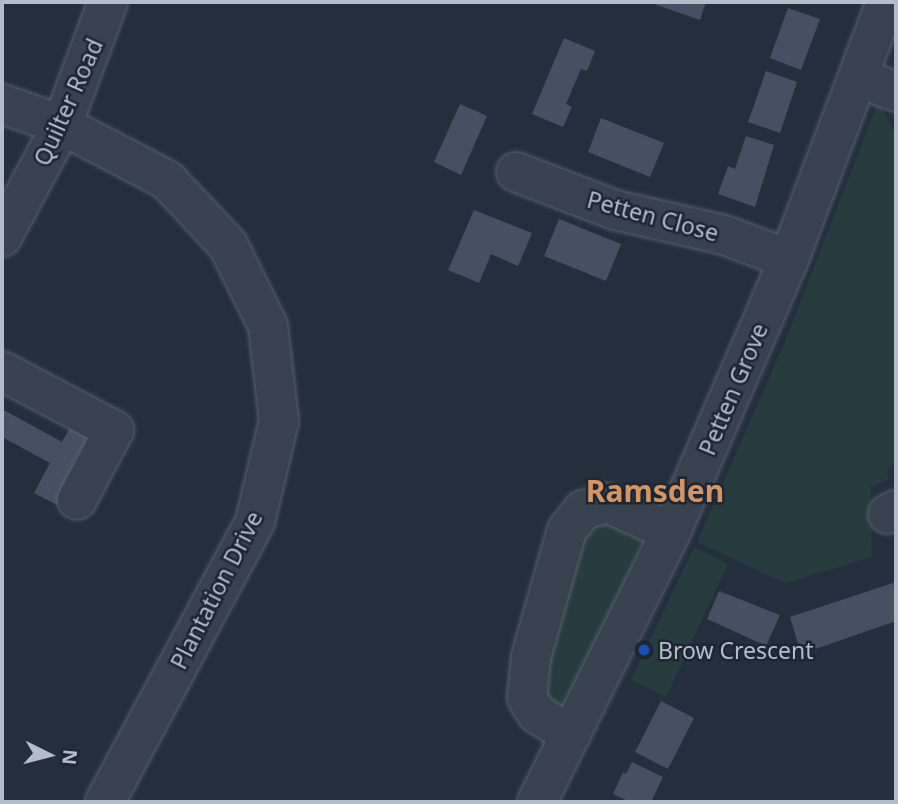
<!DOCTYPE html>
<style>
body{margin:0}
#map{position:relative;width:898px;height:804px;overflow:hidden;background:#242f3e;font-family:"Noto Sans",sans-serif}
div>[style]{position:absolute}
.green>*{inset:0;background:#263c3f}
.building>*{inset:0;background:#455162}
.roads{filter:drop-shadow(0 0 2px #565f6c) drop-shadow(0 0 2px #565f6c)}
.minor>*{height:38px;margin:-19px;padding:0 19px;transform-origin:19px;border-radius:19px;background:#38414e}
.dots>*{width:19px;height:19px;translate:-50% -50%;box-sizing:border-box;border:4px solid #1d2633;border-radius:50%}
span{translate:-50% -50%;white-space:nowrap;text-align:center;line-height:1.15;-webkit-text-stroke:5px #1d2633;paint-order:stroke}
.street-label{font-size:23px;color:#b4bcc9}
.poi-label{font-size:23px;color:#b4bcc9}
.left{translate:0 -50%;text-align:left}
.district-label{font-size:30px;color:#d59563;font-weight:700}
.frame{position:absolute;inset:0;border:4px solid #b4bcc9;pointer-events:none}
.north{position:absolute;left:14px;top:720px;width:70px;height:70px;-webkit-text-stroke:5px #1d2633;paint-order:stroke;rotate:96deg;font-size:19px;font-weight:700;line-height:28px;text-align:center;color:#b4bcc9}
.north::after{content:'';display:block;margin:auto;width:24px;height:32px;background:#b4bcc9;clip-path:polygon(50% 0,100% 100%,50% 72%,0 100%)}
</style>
<div id="map">
<div class="green">
<div style="clip-path:polygon(878px 102px,896px 134px,896px 463px,887px 469px,888px 480px,871px 487px,872px 557px,785px 583px,697px 542px,782px 349px)"></div>
<div style="clip-path:polygon(589px 520px,636px 529px,642px 543px,570px 703px,557px 710px,538px 703px)"></div>
<div style="clip-path:polygon(694px 547px,728px 564px,666px 697px,631px 680px)"></div>
</div>
<div class="building">
<div style="clip-path:polygon(648px 2px,706px 2px,700px 20px)"></div>
<div style="clip-path:polygon(788px 8px,820px 19px,801px 70px,770px 58px)"></div>
<div style="clip-path:polygon(564px 38px,595px 51px,587px 71px,581px 69px,566px 104px,572px 107px,563px 127px,532px 114px)"></div>
<div style="clip-path:polygon(766px 71px,797px 82px,780px 133px,748px 122px)"></div>
<div style="clip-path:polygon(460px 104px,487px 116px,461px 175px,434px 162px)"></div>
<div style="clip-path:polygon(601px 118px,664px 143px,650px 177px,588px 152px)"></div>
<div style="clip-path:polygon(746px 136px,774px 145px,755px 207px,718px 194px,728px 166px,735px 169px)"></div>
<div style="clip-path:polygon(474px 210px,532px 233px,518px 266px,491px 254px,479px 283px,448px 270px)"></div>
<div style="clip-path:polygon(559px 219px,621px 244px,606px 281px,544px 256px)"></div>
<div style="clip-path:polygon(2px 409px,62px 442px,74px 420px,96px 432px,57px 505px,34px 493px,50px 463px,2px 437px)"></div>
<div style="clip-path:polygon(896px 582px,896px 621px,801px 654px,790px 617px)"></div>
<div style="clip-path:polygon(719px 591px,780px 615px,766px 646px,707px 619px)"></div>
<div style="clip-path:polygon(661px 701px,694px 718px,668px 769px,635px 752px)"></div>
<div style="clip-path:polygon(632px 762px,663px 777px,651px 802px,630px 802px,613px 794px,623px 772px,626px 774px)"></div>
</div>
<div class="roads">
<div class="minor">
<div style="left:860px;top:78px;width:39px;rotate:21deg"></div>
<div style="left:2px;top:104px;width:64px;rotate:19.3deg"></div>
<div style="left:62px;top:125px;width:119px;rotate:27.6deg"></div>
<div style="left:167px;top:180px;width:89px;rotate:46.8deg"></div>
<div style="left:228px;top:245px;width:90px;rotate:63.7deg"></div>
<div style="left:268px;top:326px;width:96px;rotate:83.4deg"></div>
<div style="left:279px;top:421px;width:104px;rotate:103.4deg"></div>
<div style="left:255px;top:522px;width:318px;rotate:118.2deg"></div>
<div style="left:516px;top:172px;width:106px;rotate:21deg"></div>
<div style="left:615px;top:210px;width:112px;rotate:12.9deg"></div>
<div style="left:724px;top:235px;width:69px;rotate:20.3deg"></div>
<div style="left:2px;top:237px;width:127px;rotate:-61.8deg"></div>
<div style="left:62px;top:125px;width:131px;rotate:-69.5deg"></div>
<div style="left:2px;top:371px;width:127px;rotate:27.8deg"></div>
<div style="left:114px;top:430px;width:79px;rotate:117.9deg"></div>
<div style="left:888px;top:514px;width:9px;rotate:-27deg"></div>
<div style="left:571px;top:735px;width:40px;rotate:-148deg"></div>
<div style="left:537px;top:714px;width:19px;rotate:-122deg"></div>
<div style="left:527px;top:698px;width:41px;rotate:-84.4deg"></div>
<div style="left:531px;top:657px;width:132px;rotate:-74.2deg"></div>
<div style="left:567px;top:530px;width:26px;rotate:-51deg"></div>
<div style="left:583px;top:510px;width:25px;rotate:-16deg"></div>
<div style="left:607px;top:503px;width:70px;rotate:24.4deg"></div>
<div style="left:537px;top:802px;width:301px;rotate:-63.6deg"></div>
<div style="left:671px;top:532px;width:297px;rotate:-66.6deg"></div>
<div style="left:789px;top:259px;width:275px;rotate:-69.3deg"></div>
</div>
</div>
<div class="dots">
<div style="left:644px;top:650px;background:#1a4fb4"></div>
</div>
<div class="street-label">
<span style="left:68px;top:102px;rotate:-66deg">Quilter Road</span>
<span style="left:653px;top:216px;rotate:15deg">Petten Close</span>
<span style="left:733px;top:389px;rotate:-67deg">Petten Grove</span>
<span style="left:216px;top:590px;rotate:-63deg">Plantation Drive</span>
</div>
<div class="poi-label">
<span class="left" style="left:658px;top:650px">Brow Crescent</span>
</div>
<div class="district-label">
<span style="left:655px;top:491px">Ramsden</span>
</div>
<div class="frame"></div>
<div class="north">N</div>
</div>
